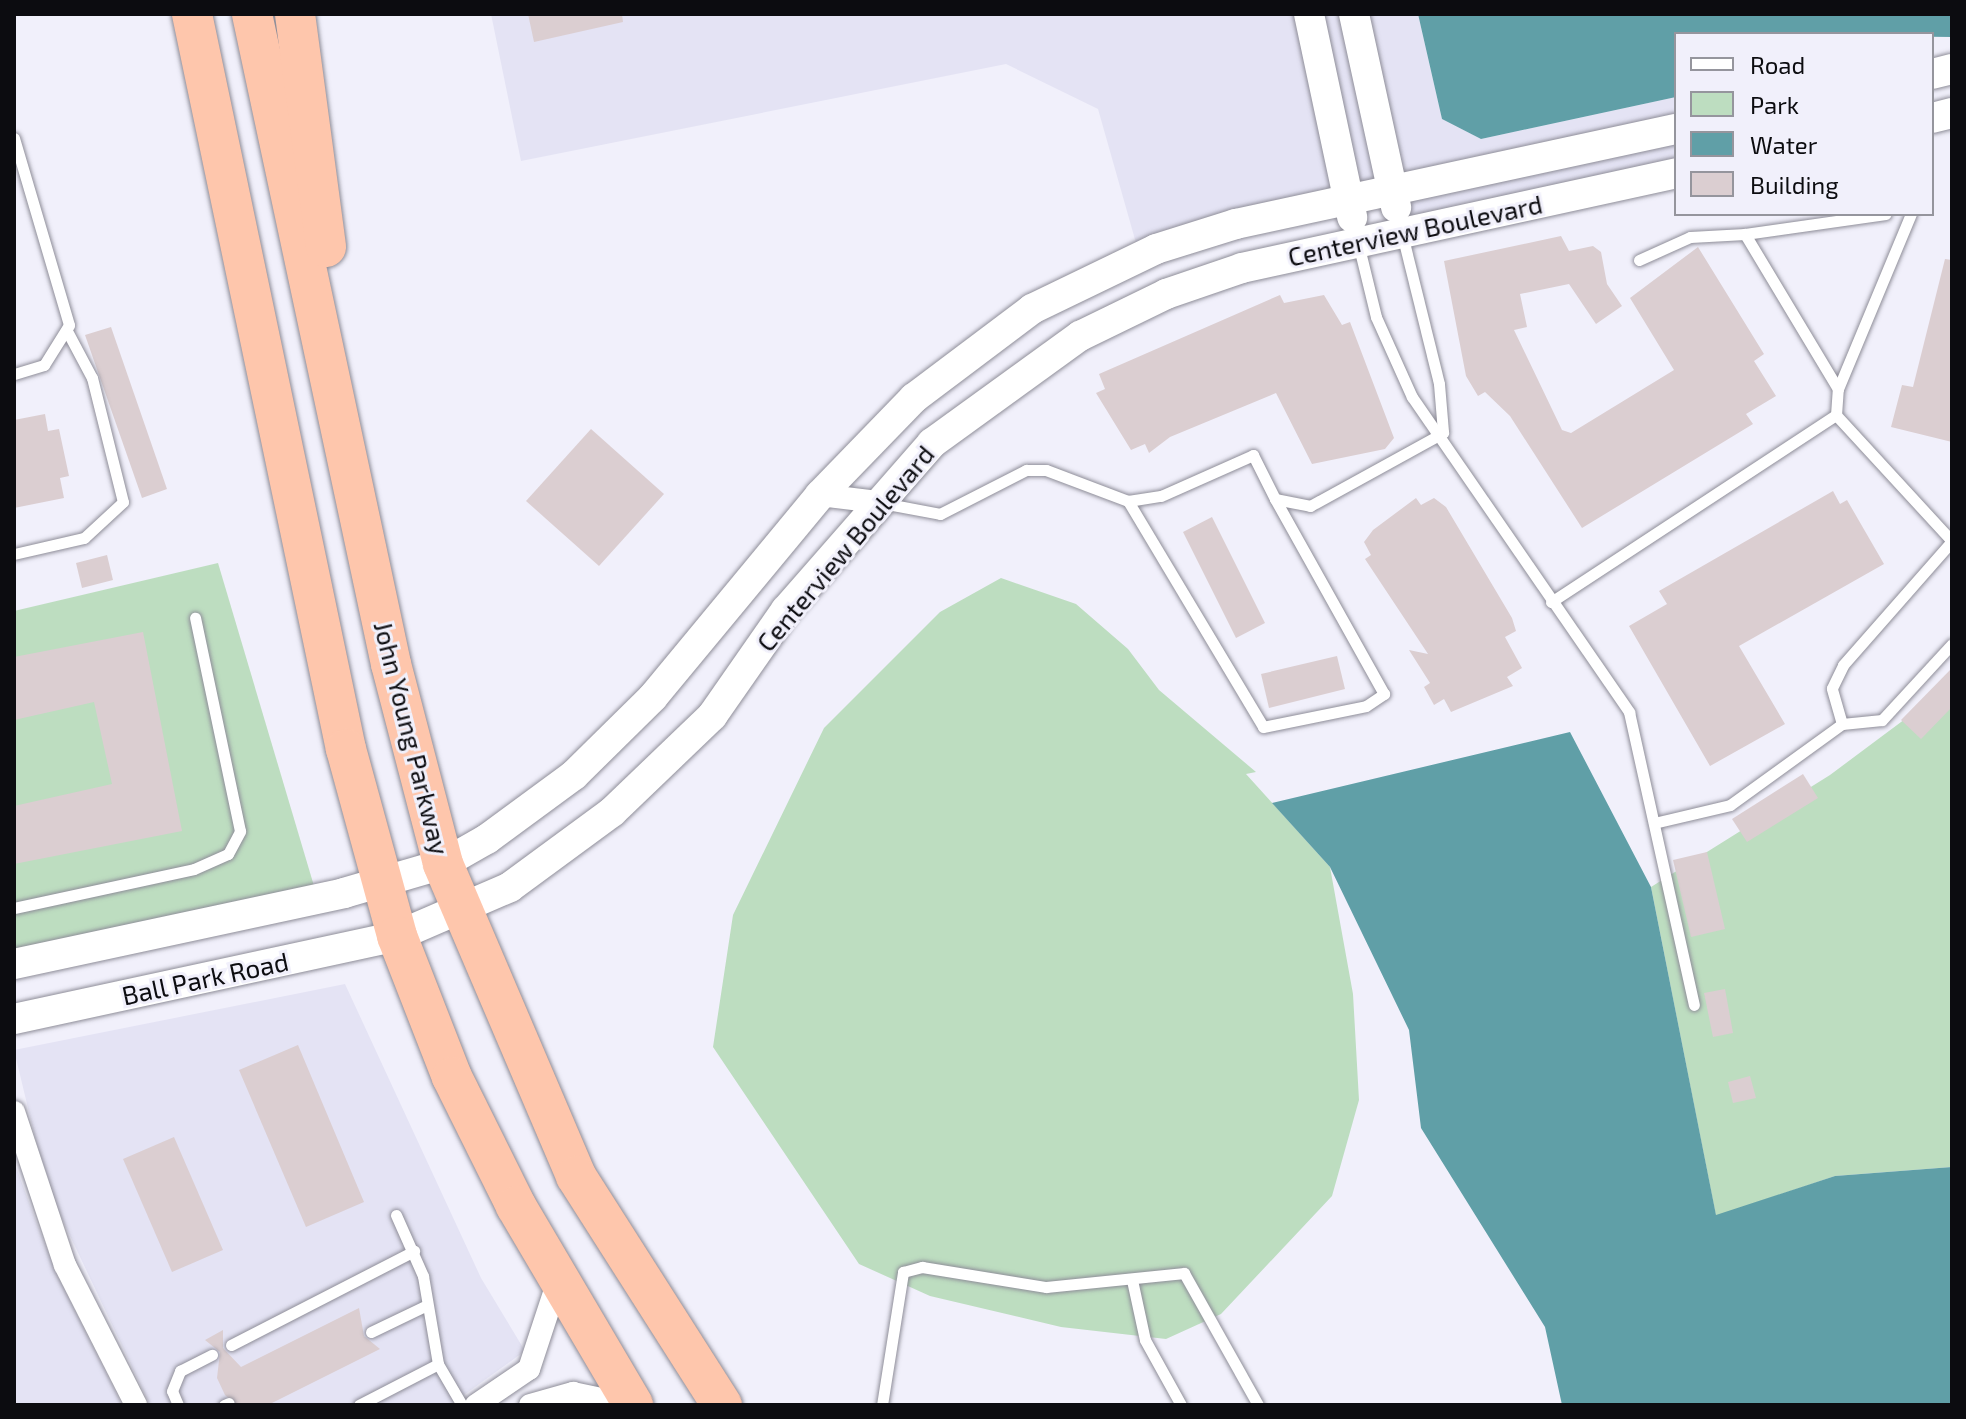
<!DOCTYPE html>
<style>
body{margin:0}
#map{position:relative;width:1966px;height:1419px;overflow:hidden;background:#f1f0fb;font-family:"Exo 2",sans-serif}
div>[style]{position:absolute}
.built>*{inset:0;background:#e4e3f4}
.green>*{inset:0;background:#bdddc0}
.water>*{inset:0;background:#609fa7}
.building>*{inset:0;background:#dbced1}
.roads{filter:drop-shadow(0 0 2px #8e8d98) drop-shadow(0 0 2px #8e8d98)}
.lane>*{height:11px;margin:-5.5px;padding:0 5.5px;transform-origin:5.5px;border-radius:5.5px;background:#fff}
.street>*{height:22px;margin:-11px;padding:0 11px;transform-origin:11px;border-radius:11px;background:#fff}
.secondary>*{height:30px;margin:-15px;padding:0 15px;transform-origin:15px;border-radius:15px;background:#fff}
.highway>*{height:40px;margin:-20px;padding:0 20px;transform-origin:20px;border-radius:20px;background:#fec6ac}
span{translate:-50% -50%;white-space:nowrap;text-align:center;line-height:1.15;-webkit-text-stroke:6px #f1f0fb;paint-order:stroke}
.street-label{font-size:26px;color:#0c0c10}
.frame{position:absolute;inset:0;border:16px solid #0c0c10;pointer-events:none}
.legend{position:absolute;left:1674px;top:32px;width:260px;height:184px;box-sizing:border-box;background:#f1f0fb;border:2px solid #95959d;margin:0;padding:10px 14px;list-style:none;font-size:24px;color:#0c0c10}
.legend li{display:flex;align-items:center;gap:16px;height:40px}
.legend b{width:40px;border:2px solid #95959d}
</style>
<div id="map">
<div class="built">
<div style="clip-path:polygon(491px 14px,1296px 14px,1334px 189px,1136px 243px,1098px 109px,1006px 64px,521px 161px)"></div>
<div style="clip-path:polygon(1321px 14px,1342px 14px,1377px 179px,1357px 184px)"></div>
<div style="clip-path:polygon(1367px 14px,1418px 14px,1442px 119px,1481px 139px,1676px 97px,1676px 115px,1401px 174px)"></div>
<div style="clip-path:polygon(1676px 143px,1676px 159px,1411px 216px,1407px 201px)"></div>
<div style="clip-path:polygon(345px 984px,481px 1278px,525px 1351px,450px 1405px,150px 1405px,47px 1187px,14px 1050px)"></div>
<div style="clip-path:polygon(14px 1162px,55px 1271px,122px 1405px,14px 1405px)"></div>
</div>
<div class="green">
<div style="clip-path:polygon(218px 563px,314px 886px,14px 950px,14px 611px)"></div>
<div style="clip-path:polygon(1001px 578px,1076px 604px,1128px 649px,1159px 690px,1256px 772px,1246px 774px,1330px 867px,1353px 994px,1359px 1100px,1332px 1196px,1221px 1314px,1166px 1339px,1061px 1327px,930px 1296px,859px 1264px,713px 1047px,733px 915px,824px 728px,940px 612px)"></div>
<div style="clip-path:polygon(1952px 684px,1952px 1167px,1835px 1176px,1716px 1216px,1651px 887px,1830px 775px)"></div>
</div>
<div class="water">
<div style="clip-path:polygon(1418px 14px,1952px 14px,1952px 37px,1676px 34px,1676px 97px,1481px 139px,1442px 119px)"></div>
<div style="clip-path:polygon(1570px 732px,1651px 887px,1716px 1215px,1835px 1176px,1952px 1167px,1952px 1405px,1562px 1405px,1545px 1327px,1421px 1128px,1409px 1030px,1330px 867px,1272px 803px)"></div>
</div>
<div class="building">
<div style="clip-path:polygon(528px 14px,622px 14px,623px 22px,534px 42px)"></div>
<div style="clip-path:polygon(1561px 236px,1569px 251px,1593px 246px,1601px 252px,1607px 284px,1622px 306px,1596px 324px,1569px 284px,1520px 294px,1527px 327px,1514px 330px,1562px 430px,1571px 433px,1674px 370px,1630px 298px,1698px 247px,1764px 354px,1754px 361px,1776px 396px,1746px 414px,1753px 424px,1582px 528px,1510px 416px,1485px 392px,1478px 396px,1466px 376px,1444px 261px)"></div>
<div style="clip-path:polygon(1945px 259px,1952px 260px,1952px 442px,1891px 427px,1902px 385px,1913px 387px)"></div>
<div style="clip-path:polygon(1280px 295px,1284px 303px,1324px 295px,1342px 325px,1350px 322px,1394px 438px,1385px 449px,1312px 464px,1276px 393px,1170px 437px,1149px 453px,1145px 444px,1131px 450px,1096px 393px,1105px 389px,1099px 374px)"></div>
<div style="clip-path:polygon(111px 327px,167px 489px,142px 498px,85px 335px)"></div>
<div style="clip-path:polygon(45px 414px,48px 431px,59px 429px,69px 476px,60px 478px,64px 498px,14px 508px,14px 420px)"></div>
<div style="clip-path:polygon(591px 429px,664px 494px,599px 566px,526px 501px)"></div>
<div style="clip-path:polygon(1833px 491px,1840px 504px,1847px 500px,1884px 564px,1739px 646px,1785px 724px,1710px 766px,1629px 626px,1667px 604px,1659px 591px)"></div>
<div style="clip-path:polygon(1416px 498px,1421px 505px,1434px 498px,1446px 507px,1512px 618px,1516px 631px,1505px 637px,1522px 668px,1507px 677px,1513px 686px,1451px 712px,1444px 699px,1434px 705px,1424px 687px,1430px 683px,1409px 650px,1428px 654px,1365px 559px,1371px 555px,1364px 542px,1373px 530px)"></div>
<div style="clip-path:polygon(1212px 517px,1265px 623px,1236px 638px,1183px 532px)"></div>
<div style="clip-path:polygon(107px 555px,113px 580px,82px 588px,76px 563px)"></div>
<div style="clip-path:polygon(143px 632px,182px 831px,14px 864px,14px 806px,112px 784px,94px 702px,14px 720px,14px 657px)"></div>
<div style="clip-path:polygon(1337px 656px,1345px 689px,1269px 708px,1261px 674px)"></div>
<div style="clip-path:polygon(1952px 668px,1952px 707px,1921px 739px,1901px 720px)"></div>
<div style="clip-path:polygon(1803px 774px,1818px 798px,1747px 842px,1732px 819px)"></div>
<div style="clip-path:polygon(1707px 852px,1725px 929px,1691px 937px,1673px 860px)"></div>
<div style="clip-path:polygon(1725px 989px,1733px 1033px,1713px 1037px,1704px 993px)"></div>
<div style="clip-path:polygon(298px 1045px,364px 1202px,306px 1227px,239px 1070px)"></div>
<div style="clip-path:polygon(1750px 1076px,1756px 1098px,1733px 1103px,1728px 1082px)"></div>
<div style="clip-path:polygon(174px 1137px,223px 1250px,172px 1272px,123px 1159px)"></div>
<div style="clip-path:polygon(359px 1308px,364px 1336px,380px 1349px,268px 1405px,237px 1405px,225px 1395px,217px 1378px,220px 1352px,205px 1340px,223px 1330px,223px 1348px,241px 1367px)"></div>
</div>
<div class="roads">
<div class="lane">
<div style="left:14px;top:138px;width:195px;rotate:73.6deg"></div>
<div style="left:69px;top:325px;width:47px;rotate:122deg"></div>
<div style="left:44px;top:365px;width:31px;rotate:163deg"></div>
<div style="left:1402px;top:234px;width:154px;rotate:76.1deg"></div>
<div style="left:1439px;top:384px;width:48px;rotate:85.2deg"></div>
<div style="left:1358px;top:243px;width:76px;rotate:76.3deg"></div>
<div style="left:1376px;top:317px;width:88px;rotate:65.8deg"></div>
<div style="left:1412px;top:397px;width:383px;rotate:55.4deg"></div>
<div style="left:1629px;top:712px;width:300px;rotate:77.5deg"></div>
<div style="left:1639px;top:260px;width:56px;rotate:-24.3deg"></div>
<div style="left:1690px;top:237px;width:55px;rotate:-3.1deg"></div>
<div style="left:1838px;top:389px;width:181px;rotate:-121deg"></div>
<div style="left:1745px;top:234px;width:142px;rotate:-8.1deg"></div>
<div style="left:1836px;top:415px;width:26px;rotate:-86deg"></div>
<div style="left:1838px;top:389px;width:190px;rotate:-67.4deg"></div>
<div style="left:1128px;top:501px;width:263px;rotate:59.1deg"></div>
<div style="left:1263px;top:727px;width:105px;rotate:-11.5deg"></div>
<div style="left:1366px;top:706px;width:22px;rotate:-34deg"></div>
<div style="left:1384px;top:694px;width:223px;rotate:-119.2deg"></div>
<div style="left:882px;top:503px;width:59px;rotate:10.7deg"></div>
<div style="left:940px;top:514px;width:97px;rotate:-27.1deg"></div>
<div style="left:1026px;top:470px;width:20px"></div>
<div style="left:1046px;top:470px;width:88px;rotate:20.7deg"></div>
<div style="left:1128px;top:501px;width:33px;rotate:-9deg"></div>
<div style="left:1161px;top:496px;width:101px;rotate:-24deg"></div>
<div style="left:1253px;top:455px;width:49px;rotate:63.4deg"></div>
<div style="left:1275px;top:499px;width:36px;rotate:11deg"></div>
<div style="left:1310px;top:506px;width:152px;rotate:-28.8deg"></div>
<div style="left:14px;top:554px;width:72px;rotate:-12.9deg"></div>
<div style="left:84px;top:538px;width:53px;rotate:-42.7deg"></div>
<div style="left:123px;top:502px;width:128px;rotate:-104deg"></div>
<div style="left:92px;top:378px;width:53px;rotate:-118deg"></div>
<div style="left:1551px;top:602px;width:341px;rotate:-33.3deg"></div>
<div style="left:1836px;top:415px;width:171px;rotate:47.4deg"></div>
<div style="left:1842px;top:724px;width:37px;rotate:-106deg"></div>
<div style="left:1832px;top:688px;width:25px;rotate:-64deg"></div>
<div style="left:1843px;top:665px;width:165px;rotate:-48.7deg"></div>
<div style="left:1654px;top:823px;width:78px;rotate:-13.3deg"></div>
<div style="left:1730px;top:805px;width:138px;rotate:-35.9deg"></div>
<div style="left:1842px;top:724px;width:40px;rotate:-5.7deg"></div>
<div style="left:1882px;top:720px;width:103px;rotate:-47.4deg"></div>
<div style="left:14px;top:908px;width:184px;rotate:-12.2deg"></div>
<div style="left:194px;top:869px;width:37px;rotate:-24deg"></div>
<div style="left:228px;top:854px;width:26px;rotate:-62deg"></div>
<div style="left:240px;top:831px;width:218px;rotate:-101.9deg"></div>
<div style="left:396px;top:1215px;width:67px;rotate:66.1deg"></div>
<div style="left:423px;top:1276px;width:89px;rotate:80.3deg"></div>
<div style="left:438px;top:1364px;width:48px;rotate:59.7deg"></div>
<div style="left:1132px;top:1280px;width:61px;rotate:77.8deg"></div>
<div style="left:1145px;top:1340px;width:74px;rotate:61deg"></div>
<div style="left:371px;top:1332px;width:62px;rotate:-25.7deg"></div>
<div style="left:231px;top:1345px;width:206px;rotate:-27.2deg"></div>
<div style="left:178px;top:1405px;width:15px;rotate:-113deg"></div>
<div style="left:172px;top:1391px;width:22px;rotate:-68deg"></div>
<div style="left:180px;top:1371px;width:36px;rotate:-27deg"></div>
<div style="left:224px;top:1405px;width:5px;rotate:-22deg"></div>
<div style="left:359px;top:1405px;width:89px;rotate:-27.4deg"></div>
<div style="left:882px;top:1405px;width:135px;rotate:-81deg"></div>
<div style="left:903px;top:1272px;width:20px;rotate:-15deg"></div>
<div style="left:922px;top:1267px;width:126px;rotate:9.2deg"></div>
<div style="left:1046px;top:1287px;width:139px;rotate:-5.8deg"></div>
<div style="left:1184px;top:1273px;width:151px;rotate:60.7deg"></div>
</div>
<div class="street">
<div style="left:820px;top:495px;width:58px;rotate:6.9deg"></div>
<div style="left:14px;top:1112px;width:161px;rotate:71.6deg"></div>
<div style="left:65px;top:1265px;width:157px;rotate:63.1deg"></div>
<div style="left:476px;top:1405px;width:64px;rotate:-34.2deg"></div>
<div style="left:529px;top:1369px;width:89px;rotate:-71.8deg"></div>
<div style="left:530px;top:1405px;width:45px;rotate:-15.6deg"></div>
<div style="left:573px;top:1393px;width:58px;rotate:11.9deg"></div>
</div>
<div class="secondary">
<div style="left:1309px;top:14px;width:208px;rotate:78deg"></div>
<div style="left:1354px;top:14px;width:198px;rotate:77.7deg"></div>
<div style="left:1932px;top:74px;width:21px;rotate:-14deg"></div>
<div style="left:1932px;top:118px;width:21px;rotate:-14deg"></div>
<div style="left:14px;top:964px;width:338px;rotate:-12.1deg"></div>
<div style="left:344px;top:893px;width:103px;rotate:-16.3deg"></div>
<div style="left:443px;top:864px;width:51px;rotate:-29.6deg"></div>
<div style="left:487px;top:839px;width:108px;rotate:-36.3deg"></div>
<div style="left:574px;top:775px;width:111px;rotate:-44.6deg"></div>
<div style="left:653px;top:697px;width:262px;rotate:-50.4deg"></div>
<div style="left:820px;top:495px;width:135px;rotate:-45.9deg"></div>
<div style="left:914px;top:398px;width:148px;rotate:-37deg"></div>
<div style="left:1032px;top:309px;width:138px;rotate:-25.8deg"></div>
<div style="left:1156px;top:249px;width:84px;rotate:-17.4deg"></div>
<div style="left:1236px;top:224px;width:450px;rotate:-12.2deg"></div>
<div style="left:14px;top:1019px;width:392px;rotate:-12.2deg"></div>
<div style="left:397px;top:936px;width:123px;rotate:-23.4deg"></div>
<div style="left:510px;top:887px;width:127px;rotate:-36.3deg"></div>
<div style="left:612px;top:812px;width:139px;rotate:-43.8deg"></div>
<div style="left:712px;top:716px;width:129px;rotate:-55.1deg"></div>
<div style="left:786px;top:610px;width:222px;rotate:-48.8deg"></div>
<div style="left:932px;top:443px;width:183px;rotate:-35.9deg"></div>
<div style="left:1080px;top:336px;width:96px;rotate:-26deg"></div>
<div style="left:1166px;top:294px;width:80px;rotate:-18.9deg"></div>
<div style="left:1242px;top:268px;width:444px;rotate:-12.3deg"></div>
</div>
<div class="highway">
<div style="left:192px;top:14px;width:751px;rotate:78.17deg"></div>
<div style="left:346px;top:749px;width:194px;rotate:74.7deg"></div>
<div style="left:397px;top:936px;width:151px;rotate:68.7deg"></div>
<div style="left:452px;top:1077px;width:144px;rotate:63.6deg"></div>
<div style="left:516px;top:1206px;width:231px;rotate:59.5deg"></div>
<div style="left:252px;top:14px;width:665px;rotate:77.93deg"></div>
<div style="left:391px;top:664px;width:207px;rotate:75.4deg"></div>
<div style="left:443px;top:864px;width:339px;rotate:66.9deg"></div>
<div style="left:576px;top:1176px;width:272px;rotate:57.5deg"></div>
<div style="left:295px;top:14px;width:235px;rotate:82.4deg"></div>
</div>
</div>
<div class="street-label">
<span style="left:1415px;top:230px;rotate:-12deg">Centerview Boulevard</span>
<span style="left:845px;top:548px;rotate:-50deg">Centerview Boulevard</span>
<span style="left:412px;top:738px;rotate:76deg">John Young Parkway</span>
<span style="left:205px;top:978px;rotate:-12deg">Ball Park Road</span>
</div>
<div class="frame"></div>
<ul class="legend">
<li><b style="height:10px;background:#fff"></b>Road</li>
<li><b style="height:22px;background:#bdddc0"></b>Park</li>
<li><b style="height:22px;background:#609fa7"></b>Water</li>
<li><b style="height:22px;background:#dbced1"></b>Building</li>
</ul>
</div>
